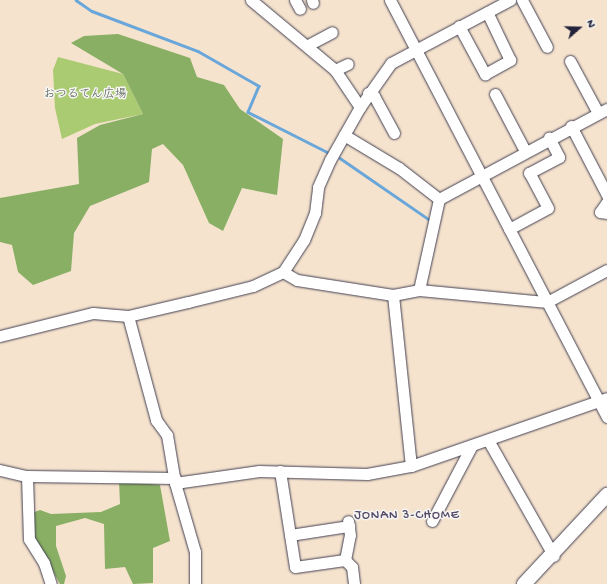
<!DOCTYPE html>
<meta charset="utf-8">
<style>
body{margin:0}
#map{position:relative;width:607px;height:584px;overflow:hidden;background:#f5e3ce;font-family:"Gochi Hand","Klee One",sans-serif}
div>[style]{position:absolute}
.green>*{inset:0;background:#abcb72}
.forest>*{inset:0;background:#88af64}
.stream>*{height:2.5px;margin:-1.25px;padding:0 1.25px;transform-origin:1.25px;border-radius:1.25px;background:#69a6da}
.roads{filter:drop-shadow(0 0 1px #423f51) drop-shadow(0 0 1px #423f51)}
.minor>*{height:11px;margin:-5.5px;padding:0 5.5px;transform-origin:5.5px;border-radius:5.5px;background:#fff}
.major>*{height:14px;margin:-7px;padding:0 7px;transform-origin:7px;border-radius:7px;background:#fff}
span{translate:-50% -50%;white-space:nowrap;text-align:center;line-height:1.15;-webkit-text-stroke:3px #f6f6f2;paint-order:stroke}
.park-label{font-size:12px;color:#4b554c}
.neighbourhood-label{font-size:13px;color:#574b6a;letter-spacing:1px}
.north{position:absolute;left:559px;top:8px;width:40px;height:40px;-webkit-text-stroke:3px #f6f6f2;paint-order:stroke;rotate:70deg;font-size:11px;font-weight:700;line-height:16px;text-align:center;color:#22223b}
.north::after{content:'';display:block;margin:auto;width:14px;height:18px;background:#22223b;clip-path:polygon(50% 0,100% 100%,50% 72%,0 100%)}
</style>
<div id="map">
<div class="green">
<div style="clip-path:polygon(58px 57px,123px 74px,143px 114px,95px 124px,62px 139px,55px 108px,53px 70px)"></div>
</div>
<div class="forest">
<div style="clip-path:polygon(118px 34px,190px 58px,197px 77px,224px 85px,240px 109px,283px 139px,277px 195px,242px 188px,223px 231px,209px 223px,183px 165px,163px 144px,152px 149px,149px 182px,90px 206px,74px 233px,71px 271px,33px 285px,18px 272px,12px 245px,0 242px,0 198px,79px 184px,77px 138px,100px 125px,143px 114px,123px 74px,71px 43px,84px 36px)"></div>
<div style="clip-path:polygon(119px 481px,160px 485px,170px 541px,153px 548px,153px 583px,133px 584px,125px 567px,105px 569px,104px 524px,85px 518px,56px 526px,56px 546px,66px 576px,64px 584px,60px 584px,33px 536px,32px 513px,40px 510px,51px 514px,101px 512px,120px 504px)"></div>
</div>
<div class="stream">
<div style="left:76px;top:0;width:19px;rotate:35deg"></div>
<div style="left:92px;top:11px;width:113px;rotate:20.7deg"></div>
<div style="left:198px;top:51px;width:70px;rotate:29.8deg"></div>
<div style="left:259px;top:86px;width:28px;rotate:113deg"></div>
<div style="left:248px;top:112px;width:91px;rotate:26.8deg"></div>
<div style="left:340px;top:158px;width:109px;rotate:34.6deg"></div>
</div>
<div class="roads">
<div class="minor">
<div style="left:251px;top:0;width:109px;rotate:39.8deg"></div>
<div style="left:335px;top:70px;width:45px;rotate:56deg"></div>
<div style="left:295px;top:0;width:10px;rotate:61deg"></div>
<div style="left:312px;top:0;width:3px;rotate:72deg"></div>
<div style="left:390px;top:0;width:470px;rotate:62.5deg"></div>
<div style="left:522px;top:0;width:53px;rotate:62deg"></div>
<div style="left:459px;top:26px;width:55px;rotate:61.6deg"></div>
<div style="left:485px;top:74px;width:29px;rotate:-29deg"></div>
<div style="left:510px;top:60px;width:53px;rotate:-115.6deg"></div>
<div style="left:308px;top:45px;width:27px;rotate:-28deg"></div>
<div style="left:570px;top:61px;width:59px;rotate:61.7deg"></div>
<div style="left:335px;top:70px;width:14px;rotate:-25deg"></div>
<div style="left:368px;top:93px;width:7px;rotate:27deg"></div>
<div style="left:374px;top:96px;width:42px;rotate:61.6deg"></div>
<div style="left:495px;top:94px;width:64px;rotate:62.2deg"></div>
<div style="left:571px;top:126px;width:78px;rotate:62.4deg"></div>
<div style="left:344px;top:135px;width:64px;rotate:31deg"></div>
<div style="left:399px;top:168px;width:51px;rotate:37.8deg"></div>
<div style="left:607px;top:202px;width:12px;rotate:125deg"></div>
<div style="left:600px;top:212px;width:7px;rotate:8deg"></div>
<div style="left:509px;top:229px;width:44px;rotate:-28.3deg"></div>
<div style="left:548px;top:208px;width:40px;rotate:-118deg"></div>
<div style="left:529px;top:173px;width:34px;rotate:-28deg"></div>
<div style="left:559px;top:157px;width:22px;rotate:-117deg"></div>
<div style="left:283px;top:272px;width:16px;rotate:30deg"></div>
<div style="left:297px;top:280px;width:97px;rotate:8.9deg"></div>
<div style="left:393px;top:295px;width:26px;rotate:-11deg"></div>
<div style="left:419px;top:290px;width:129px;rotate:5.4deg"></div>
<div style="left:547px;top:302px;width:68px;rotate:-28.1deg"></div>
<div style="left:419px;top:290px;width:93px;rotate:-77.6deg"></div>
<div style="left:439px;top:199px;width:191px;rotate:-28.2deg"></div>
<div style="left:393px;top:295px;width:172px;rotate:84deg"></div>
<div style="left:128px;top:316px;width:108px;rotate:74.9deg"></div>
<div style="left:156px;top:420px;width:19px;rotate:54deg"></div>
<div style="left:167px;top:435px;width:49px;rotate:80.5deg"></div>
<div style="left:175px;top:483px;width:72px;rotate:73.8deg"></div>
<div style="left:195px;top:552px;width:32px;rotate:90deg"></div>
<div style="left:0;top:336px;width:96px;rotate:-13.9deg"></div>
<div style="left:93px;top:313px;width:35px;rotate:5deg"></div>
<div style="left:128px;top:316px;width:62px;rotate:-13.1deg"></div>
<div style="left:188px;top:302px;width:67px;rotate:-13.8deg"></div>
<div style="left:253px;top:286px;width:33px;rotate:-25deg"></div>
<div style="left:283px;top:272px;width:38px;rotate:-57deg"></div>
<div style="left:304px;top:240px;width:29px;rotate:-68deg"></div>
<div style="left:315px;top:213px;width:26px;rotate:-83deg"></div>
<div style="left:318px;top:187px;width:30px;rotate:-66deg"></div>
<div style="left:330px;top:160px;width:61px;rotate:-60.5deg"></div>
<div style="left:360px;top:107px;width:54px;rotate:-54.8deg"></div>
<div style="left:391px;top:63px;width:135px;rotate:-27.9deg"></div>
<div style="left:488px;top:440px;width:133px;rotate:60.4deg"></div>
<div style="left:0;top:470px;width:28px;rotate:13deg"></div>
<div style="left:27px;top:476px;width:148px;rotate:0.8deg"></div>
<div style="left:280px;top:471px;width:97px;rotate:81.1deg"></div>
<div style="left:295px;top:567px;width:50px;rotate:-8deg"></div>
<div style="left:345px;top:560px;width:10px;rotate:45deg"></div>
<div style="left:352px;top:567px;width:17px;rotate:83deg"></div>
<div style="left:27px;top:476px;width:63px;rotate:88.2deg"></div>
<div style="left:29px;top:539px;width:28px;rotate:58deg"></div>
<div style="left:44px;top:563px;width:22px;rotate:72deg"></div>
<div style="left:175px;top:483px;width:85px;rotate:-8.1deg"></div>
<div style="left:259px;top:471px;width:108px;rotate:1.6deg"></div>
<div style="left:367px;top:474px;width:45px;rotate:-10.3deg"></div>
<div style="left:411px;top:466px;width:207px;rotate:-19.1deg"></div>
<div style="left:432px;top:521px;width:86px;rotate:-62.2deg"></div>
<div style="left:290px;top:535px;width:60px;rotate:-8.7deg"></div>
<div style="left:345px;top:560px;width:25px;rotate:-79deg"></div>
<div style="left:350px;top:535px;width:14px;rotate:-98deg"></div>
</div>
<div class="major">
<div style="left:524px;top:584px;width:122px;rotate:-47deg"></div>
</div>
</div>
<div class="park-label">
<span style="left:85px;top:96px">おつるてん広場</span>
</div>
<div class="neighbourhood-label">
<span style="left:407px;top:516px">JONAN 3-CHOME</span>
</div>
<div class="north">N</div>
</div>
